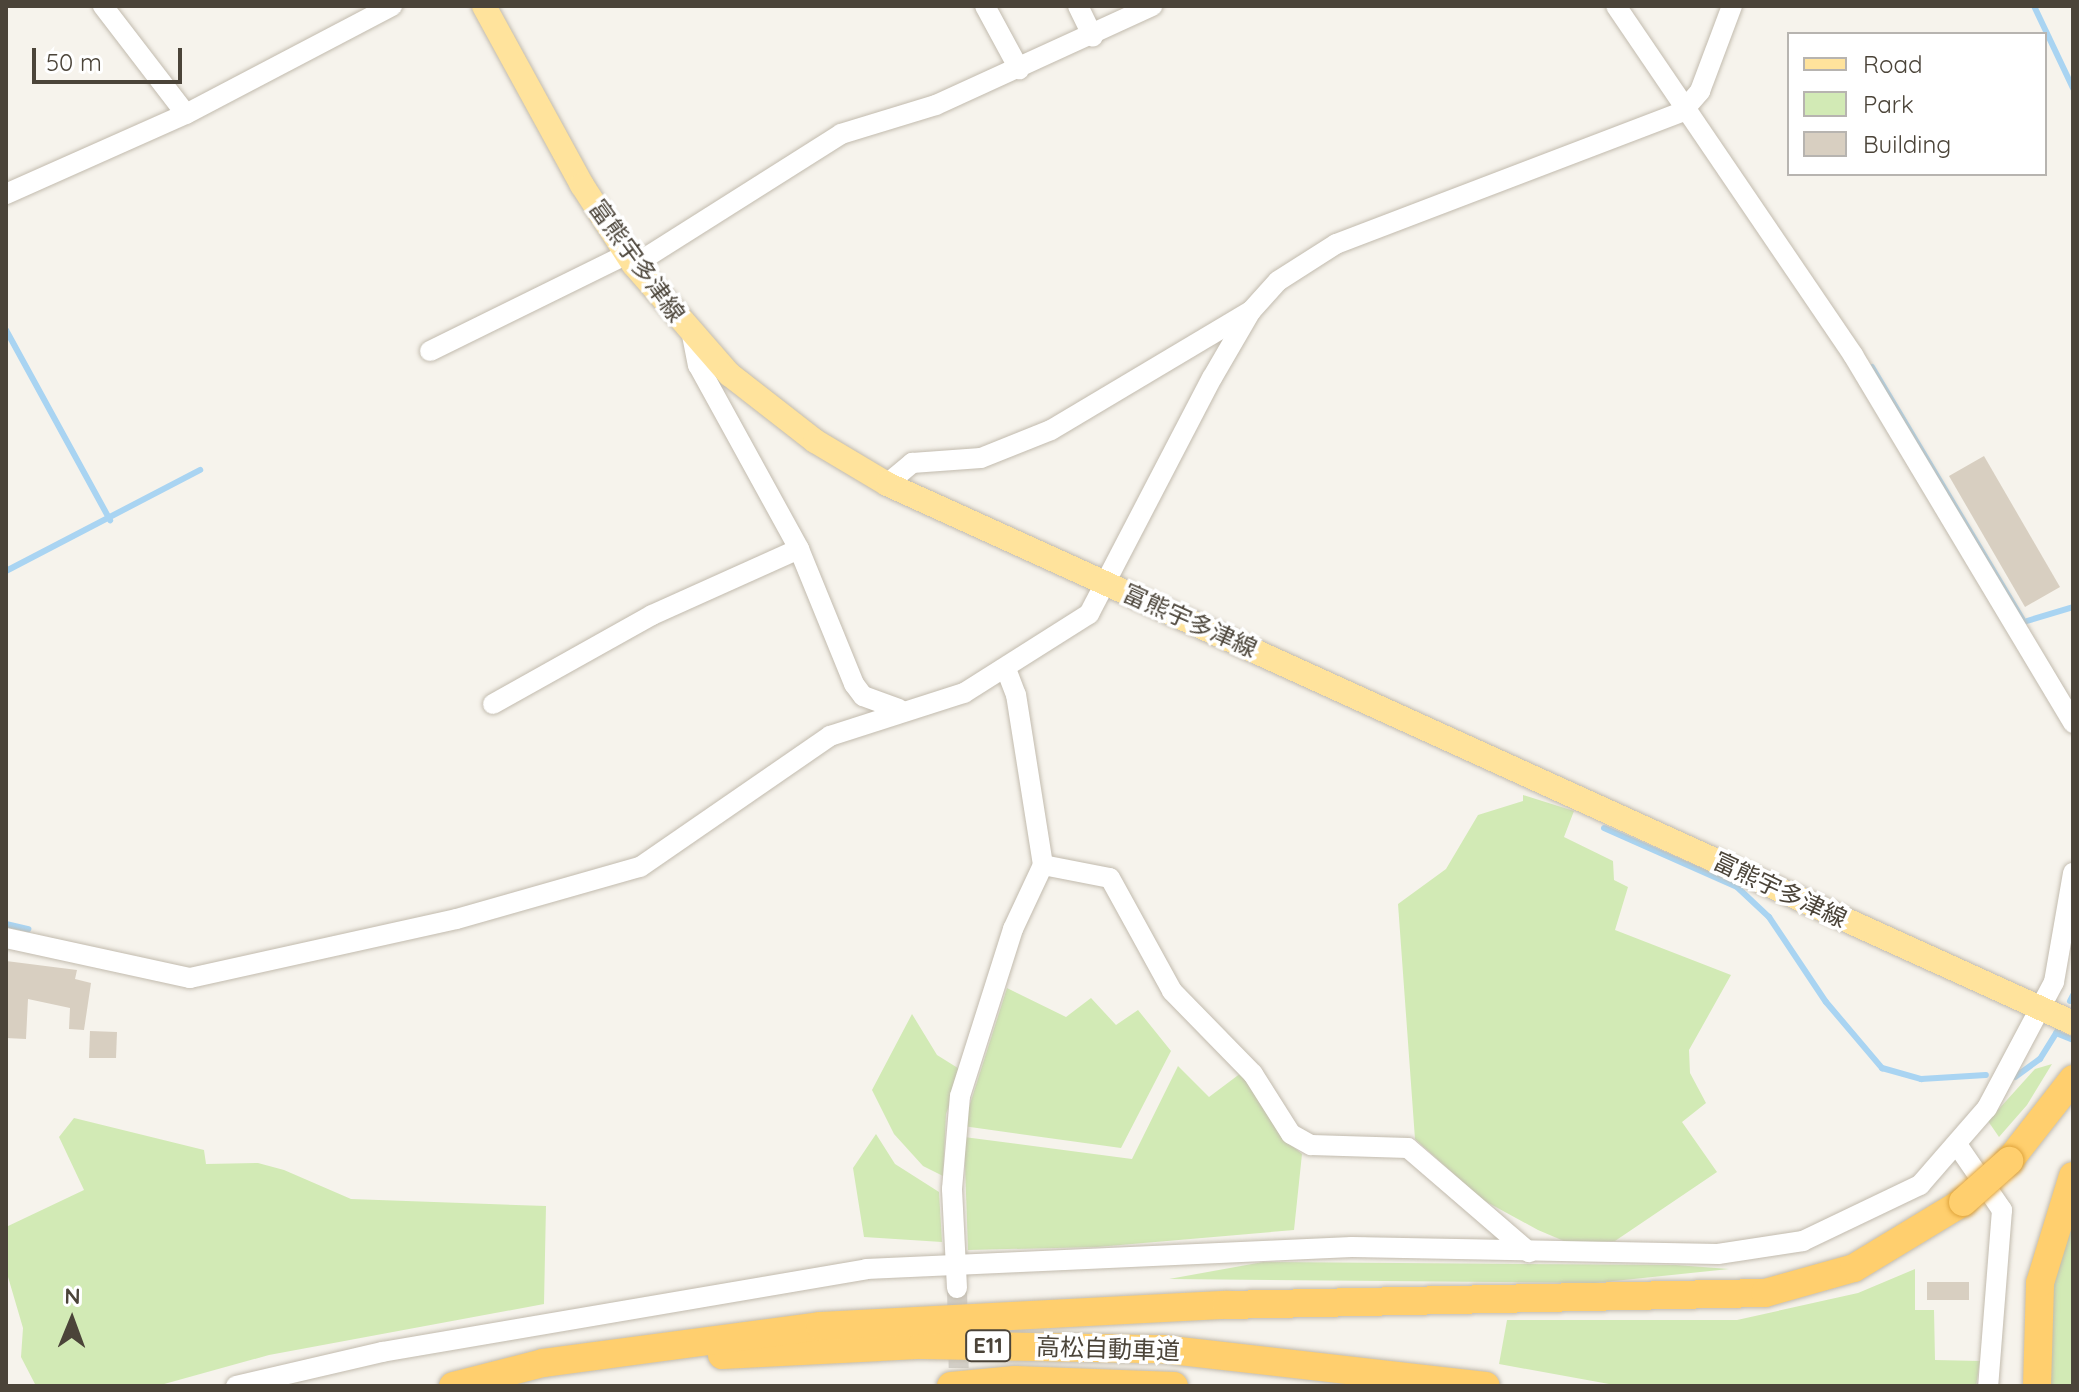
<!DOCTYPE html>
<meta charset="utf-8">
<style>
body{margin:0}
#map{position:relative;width:2079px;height:1392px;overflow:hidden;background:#f6f3ec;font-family:Quicksand,"Noto Sans JP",sans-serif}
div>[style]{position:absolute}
.green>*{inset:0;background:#d2eab5}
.stream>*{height:6px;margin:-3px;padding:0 3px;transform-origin:3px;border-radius:3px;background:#a9d4f2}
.building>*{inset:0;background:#d8cfc1}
.minor-tunnel>*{height:20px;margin-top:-10px;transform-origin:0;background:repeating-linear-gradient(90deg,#d4d0c8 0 20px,transparent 0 30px)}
.roads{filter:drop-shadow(0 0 2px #c2bbae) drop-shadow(0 0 2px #c2bbae)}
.minor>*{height:20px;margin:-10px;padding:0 10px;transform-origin:10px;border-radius:10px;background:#fff}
.major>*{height:24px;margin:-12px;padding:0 12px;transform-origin:12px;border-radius:12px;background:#ffe39c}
.highway>*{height:28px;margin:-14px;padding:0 14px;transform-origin:14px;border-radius:14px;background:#ffcf6e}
.bridges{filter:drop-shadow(0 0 2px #e0a43c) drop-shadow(0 0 2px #e0a43c)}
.highway-bridge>*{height:28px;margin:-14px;padding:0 14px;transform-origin:14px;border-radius:14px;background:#ffcf6e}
span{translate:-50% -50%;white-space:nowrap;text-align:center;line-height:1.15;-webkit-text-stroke:7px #fff;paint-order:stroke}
.shield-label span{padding:2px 6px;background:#fff;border:2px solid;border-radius:6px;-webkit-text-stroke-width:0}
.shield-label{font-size:22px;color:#4b4439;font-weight:700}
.street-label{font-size:24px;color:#4b4439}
.frame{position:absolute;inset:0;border:8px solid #4b4439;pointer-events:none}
.legend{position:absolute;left:1787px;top:32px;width:260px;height:144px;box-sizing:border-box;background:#fff;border:2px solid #b7b4b0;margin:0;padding:10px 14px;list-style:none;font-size:24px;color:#4b4439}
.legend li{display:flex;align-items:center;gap:16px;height:40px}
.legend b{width:40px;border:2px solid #b7b4b0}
.north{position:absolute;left:32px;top:1280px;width:80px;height:80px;-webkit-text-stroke:6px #fff;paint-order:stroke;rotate:1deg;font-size:22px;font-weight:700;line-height:32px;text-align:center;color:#4b4439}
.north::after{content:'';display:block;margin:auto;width:28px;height:36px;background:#4b4439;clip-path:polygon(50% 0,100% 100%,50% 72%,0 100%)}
.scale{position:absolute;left:32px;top:48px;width:150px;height:36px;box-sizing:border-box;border:4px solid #4b4439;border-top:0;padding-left:10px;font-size:24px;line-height:28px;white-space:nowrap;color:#4b4439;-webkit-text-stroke:6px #fff;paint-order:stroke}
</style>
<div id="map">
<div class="green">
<div style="clip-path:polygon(1523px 795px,1574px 811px,1564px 837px,1613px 861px,1614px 880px,1628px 887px,1615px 930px,1731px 975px,1689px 1050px,1690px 1073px,1706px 1103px,1682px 1122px,1717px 1172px,1615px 1241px,1571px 1244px,1538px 1230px,1483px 1200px,1415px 1139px,1398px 904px,1446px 869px,1478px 815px,1523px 801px)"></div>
<div style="clip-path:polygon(1007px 988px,1066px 1017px,1091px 998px,1116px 1025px,1138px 1010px,1171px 1051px,1121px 1148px,963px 1126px)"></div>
<div style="clip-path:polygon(912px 1014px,937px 1055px,961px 1070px,946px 1114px,943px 1176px,923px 1166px,894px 1134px,872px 1090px)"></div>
<div style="clip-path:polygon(2052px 1064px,2027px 1105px,1999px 1137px,1988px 1121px,2035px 1069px)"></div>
<div style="clip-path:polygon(1178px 1066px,1209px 1097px,1241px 1073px,1285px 1140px,1302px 1154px,1294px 1230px,1097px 1247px,968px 1250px,964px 1137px,1132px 1159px)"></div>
<div style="clip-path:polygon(74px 1118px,204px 1150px,206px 1164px,258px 1163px,284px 1170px,351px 1199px,546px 1206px,544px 1304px,269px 1355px,157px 1386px,36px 1386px,21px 1357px,23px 1328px,6px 1270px,6px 1227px,84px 1190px,59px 1137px)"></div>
<div style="clip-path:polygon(876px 1134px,895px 1164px,939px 1192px,942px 1242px,864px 1237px,853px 1168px)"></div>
<div style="clip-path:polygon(2073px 1209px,2073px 1386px,2048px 1386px,2053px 1284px)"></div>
<div style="clip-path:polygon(1263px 1262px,1676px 1265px,1729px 1269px,1595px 1283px,1169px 1279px)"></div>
<div style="clip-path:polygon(1915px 1269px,1915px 1310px,1934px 1310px,1935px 1360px,1980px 1361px,1976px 1386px,1620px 1386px,1499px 1364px,1507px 1320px,1737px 1320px,1858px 1293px)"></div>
</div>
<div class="stream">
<div style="left:2034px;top:6px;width:91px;rotate:64.6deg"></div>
<div style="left:6px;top:330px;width:217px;rotate:61.3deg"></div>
<div style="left:1872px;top:367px;width:297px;rotate:59.2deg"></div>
<div style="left:6px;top:571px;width:219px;rotate:-27.5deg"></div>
<div style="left:2027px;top:621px;width:48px;rotate:-16.9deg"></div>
<div style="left:1604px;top:828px;width:145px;rotate:23.9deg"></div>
<div style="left:1737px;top:887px;width:44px;rotate:43.2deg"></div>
<div style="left:1769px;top:917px;width:102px;rotate:56.2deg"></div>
<div style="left:1826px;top:1002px;width:87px;rotate:49.7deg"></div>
<div style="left:1882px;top:1068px;width:41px;rotate:15.8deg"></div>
<div style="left:1921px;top:1079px;width:65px;rotate:-3.5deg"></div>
<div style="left:6px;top:924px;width:23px;rotate:13deg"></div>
<div style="left:2070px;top:1001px;width:7px;rotate:-63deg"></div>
<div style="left:2056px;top:1033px;width:18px;rotate:22deg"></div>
<div style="left:2015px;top:1077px;width:31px;rotate:-36deg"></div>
<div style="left:2040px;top:1059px;width:34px;rotate:-58deg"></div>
</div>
<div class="building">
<div style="clip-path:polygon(1984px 456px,2060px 587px,2025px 607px,1949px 476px)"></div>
<div style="clip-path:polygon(6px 961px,77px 970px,75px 979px,91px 983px,84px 1030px,69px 1029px,70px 1008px,28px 999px,26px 1039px,6px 1038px)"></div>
<div style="clip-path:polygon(90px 1031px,117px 1032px,116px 1058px,89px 1058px)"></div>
<div style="clip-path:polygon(1927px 1282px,1969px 1282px,1969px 1300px,1927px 1300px)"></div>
</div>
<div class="minor-tunnel">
<div style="left:957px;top:1288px;width:98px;rotate:88.8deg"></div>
</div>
<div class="roads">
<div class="minor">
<div style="left:103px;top:6px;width:136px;rotate:52.5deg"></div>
<div style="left:985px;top:6px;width:72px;rotate:61.6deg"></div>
<div style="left:1078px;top:6px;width:34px;rotate:64deg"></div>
<div style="left:1616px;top:6px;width:422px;rotate:55.8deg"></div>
<div style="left:1853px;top:355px;width:429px;rotate:59.1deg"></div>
<div style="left:6px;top:194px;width:197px;rotate:-24deg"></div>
<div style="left:186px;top:114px;width:233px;rotate:-27.7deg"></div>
<div style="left:634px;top:265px;width:245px;rotate:-32.3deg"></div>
<div style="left:841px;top:134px;width:99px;rotate:-17deg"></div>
<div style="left:936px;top:105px;width:238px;rotate:-24.6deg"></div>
<div style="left:692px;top:335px;width:31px;rotate:79deg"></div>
<div style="left:698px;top:365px;width:210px;rotate:61.2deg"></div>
<div style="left:799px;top:549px;width:146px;rotate:67.8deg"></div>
<div style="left:854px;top:684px;width:15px;rotate:53deg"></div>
<div style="left:863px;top:696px;width:38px;rotate:20deg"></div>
<div style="left:430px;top:351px;width:220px;rotate:-26.2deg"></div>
<div style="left:887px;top:484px;width:33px;rotate:-40deg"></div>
<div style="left:912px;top:463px;width:69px;rotate:-4.1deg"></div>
<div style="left:981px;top:458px;width:75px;rotate:-21.8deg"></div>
<div style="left:1051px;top:430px;width:233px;rotate:-30.8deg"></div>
<div style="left:493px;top:704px;width:182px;rotate:-29.2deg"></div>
<div style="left:652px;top:615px;width:161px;rotate:-24.2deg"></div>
<div style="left:1043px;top:865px;width:68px;rotate:11deg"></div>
<div style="left:1110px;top:878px;width:129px;rotate:61.2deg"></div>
<div style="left:1172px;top:991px;width:116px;rotate:45.7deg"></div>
<div style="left:1253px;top:1074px;width:71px;rotate:57.7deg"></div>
<div style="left:1291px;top:1134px;width:23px;rotate:29deg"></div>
<div style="left:1311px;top:1145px;width:97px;rotate:1.8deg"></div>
<div style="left:1408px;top:1148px;width:160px;rotate:40.7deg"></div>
<div style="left:6px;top:938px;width:188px;rotate:12.3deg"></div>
<div style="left:190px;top:978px;width:273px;rotate:-12.5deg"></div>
<div style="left:457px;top:919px;width:190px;rotate:-15.9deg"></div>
<div style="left:640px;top:867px;width:231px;rotate:-34.6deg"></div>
<div style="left:830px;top:736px;width:141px;rotate:-17.8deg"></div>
<div style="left:964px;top:693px;width:148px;rotate:-32.3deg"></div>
<div style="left:1089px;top:614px;width:266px;rotate:-62.5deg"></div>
<div style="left:1212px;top:378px;width:78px;rotate:-59.8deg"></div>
<div style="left:1251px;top:311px;width:40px;rotate:-48deg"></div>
<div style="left:1278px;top:281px;width:69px;rotate:-32.5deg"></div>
<div style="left:1336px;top:244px;width:370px;rotate:-20.9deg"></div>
<div style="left:1682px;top:112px;width:28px;rotate:-49deg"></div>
<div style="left:1700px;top:91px;width:91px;rotate:-69.4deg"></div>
<div style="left:1958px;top:1146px;width:78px;rotate:55.5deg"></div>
<div style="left:2002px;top:1210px;width:177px;rotate:94.5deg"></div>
<div style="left:957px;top:1288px;width:99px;rotate:-92.9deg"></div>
<div style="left:952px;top:1189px;width:93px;rotate:-85.1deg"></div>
<div style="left:960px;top:1096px;width:175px;rotate:-72.4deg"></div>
<div style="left:1013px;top:929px;width:71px;rotate:-64.9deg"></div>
<div style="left:1043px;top:865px;width:172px;rotate:-99deg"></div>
<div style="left:1016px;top:695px;width:28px;rotate:-111deg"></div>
<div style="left:236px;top:1386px;width:150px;rotate:-13.1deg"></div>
<div style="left:382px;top:1352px;width:491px;rotate:-9.7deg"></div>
<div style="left:866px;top:1269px;width:486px;rotate:-2.6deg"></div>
<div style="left:1352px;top:1247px;width:366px;rotate:1.1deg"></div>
<div style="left:1718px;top:1254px;width:86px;rotate:-8.7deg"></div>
<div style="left:1803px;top:1241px;width:130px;rotate:-25.6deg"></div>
<div style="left:1920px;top:1185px;width:102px;rotate:-49deg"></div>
<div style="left:1987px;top:1108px;width:143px;rotate:-62deg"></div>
<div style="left:2054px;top:982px;width:111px;rotate:-80.1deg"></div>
</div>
<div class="major">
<div style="left:484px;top:6px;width:204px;rotate:61.3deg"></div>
<div style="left:582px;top:185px;width:95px;rotate:57deg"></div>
<div style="left:634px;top:265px;width:145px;rotate:48.9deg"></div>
<div style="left:729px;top:374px;width:109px;rotate:37.9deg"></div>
<div style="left:815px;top:441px;width:84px;rotate:30.8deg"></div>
<div style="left:887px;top:484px;width:1303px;rotate:24.44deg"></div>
</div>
<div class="highway">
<div style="left:2009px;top:1161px;width:104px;rotate:-52deg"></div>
<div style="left:722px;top:1355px;width:200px;rotate:-2.9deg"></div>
<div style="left:922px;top:1345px;width:240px;rotate:1deg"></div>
<div style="left:1162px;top:1349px;width:326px;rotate:6.5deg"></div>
<div style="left:453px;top:1386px;width:93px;rotate:-14.3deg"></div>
<div style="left:543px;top:1363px;width:279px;rotate:-7.6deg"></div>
<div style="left:820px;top:1326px;width:407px;rotate:-3deg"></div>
<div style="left:1226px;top:1305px;width:539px;rotate:-1.28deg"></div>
<div style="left:1765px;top:1293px;width:92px;rotate:-15.7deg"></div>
<div style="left:1854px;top:1268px;width:127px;rotate:-31.2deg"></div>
<div style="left:951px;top:1386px;width:64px;rotate:-5.4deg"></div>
<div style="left:1015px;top:1380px;width:159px;rotate:2.2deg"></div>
<div style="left:2037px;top:1386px;width:103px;rotate:-88.3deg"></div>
<div style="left:2040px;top:1283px;width:112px;rotate:-72.9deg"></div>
</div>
</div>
<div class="bridges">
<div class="highway-bridge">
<div style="left:1963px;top:1202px;width:62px;rotate:-41.7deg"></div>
</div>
</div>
<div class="shield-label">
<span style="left:988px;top:1346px">E11</span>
</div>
<div class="street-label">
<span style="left:637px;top:261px;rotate:54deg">富熊宇多津線</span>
<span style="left:1190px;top:621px;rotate:24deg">富熊宇多津線</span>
<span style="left:1780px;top:890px;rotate:25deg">富熊宇多津線</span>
<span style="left:1108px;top:1349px;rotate:2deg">高松自動車道</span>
</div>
<div class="frame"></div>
<ul class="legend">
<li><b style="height:10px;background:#ffe39c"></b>Road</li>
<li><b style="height:22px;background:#d2eab5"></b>Park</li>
<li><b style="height:22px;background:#d8cfc1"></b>Building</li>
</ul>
<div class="north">N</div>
<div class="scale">50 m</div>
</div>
